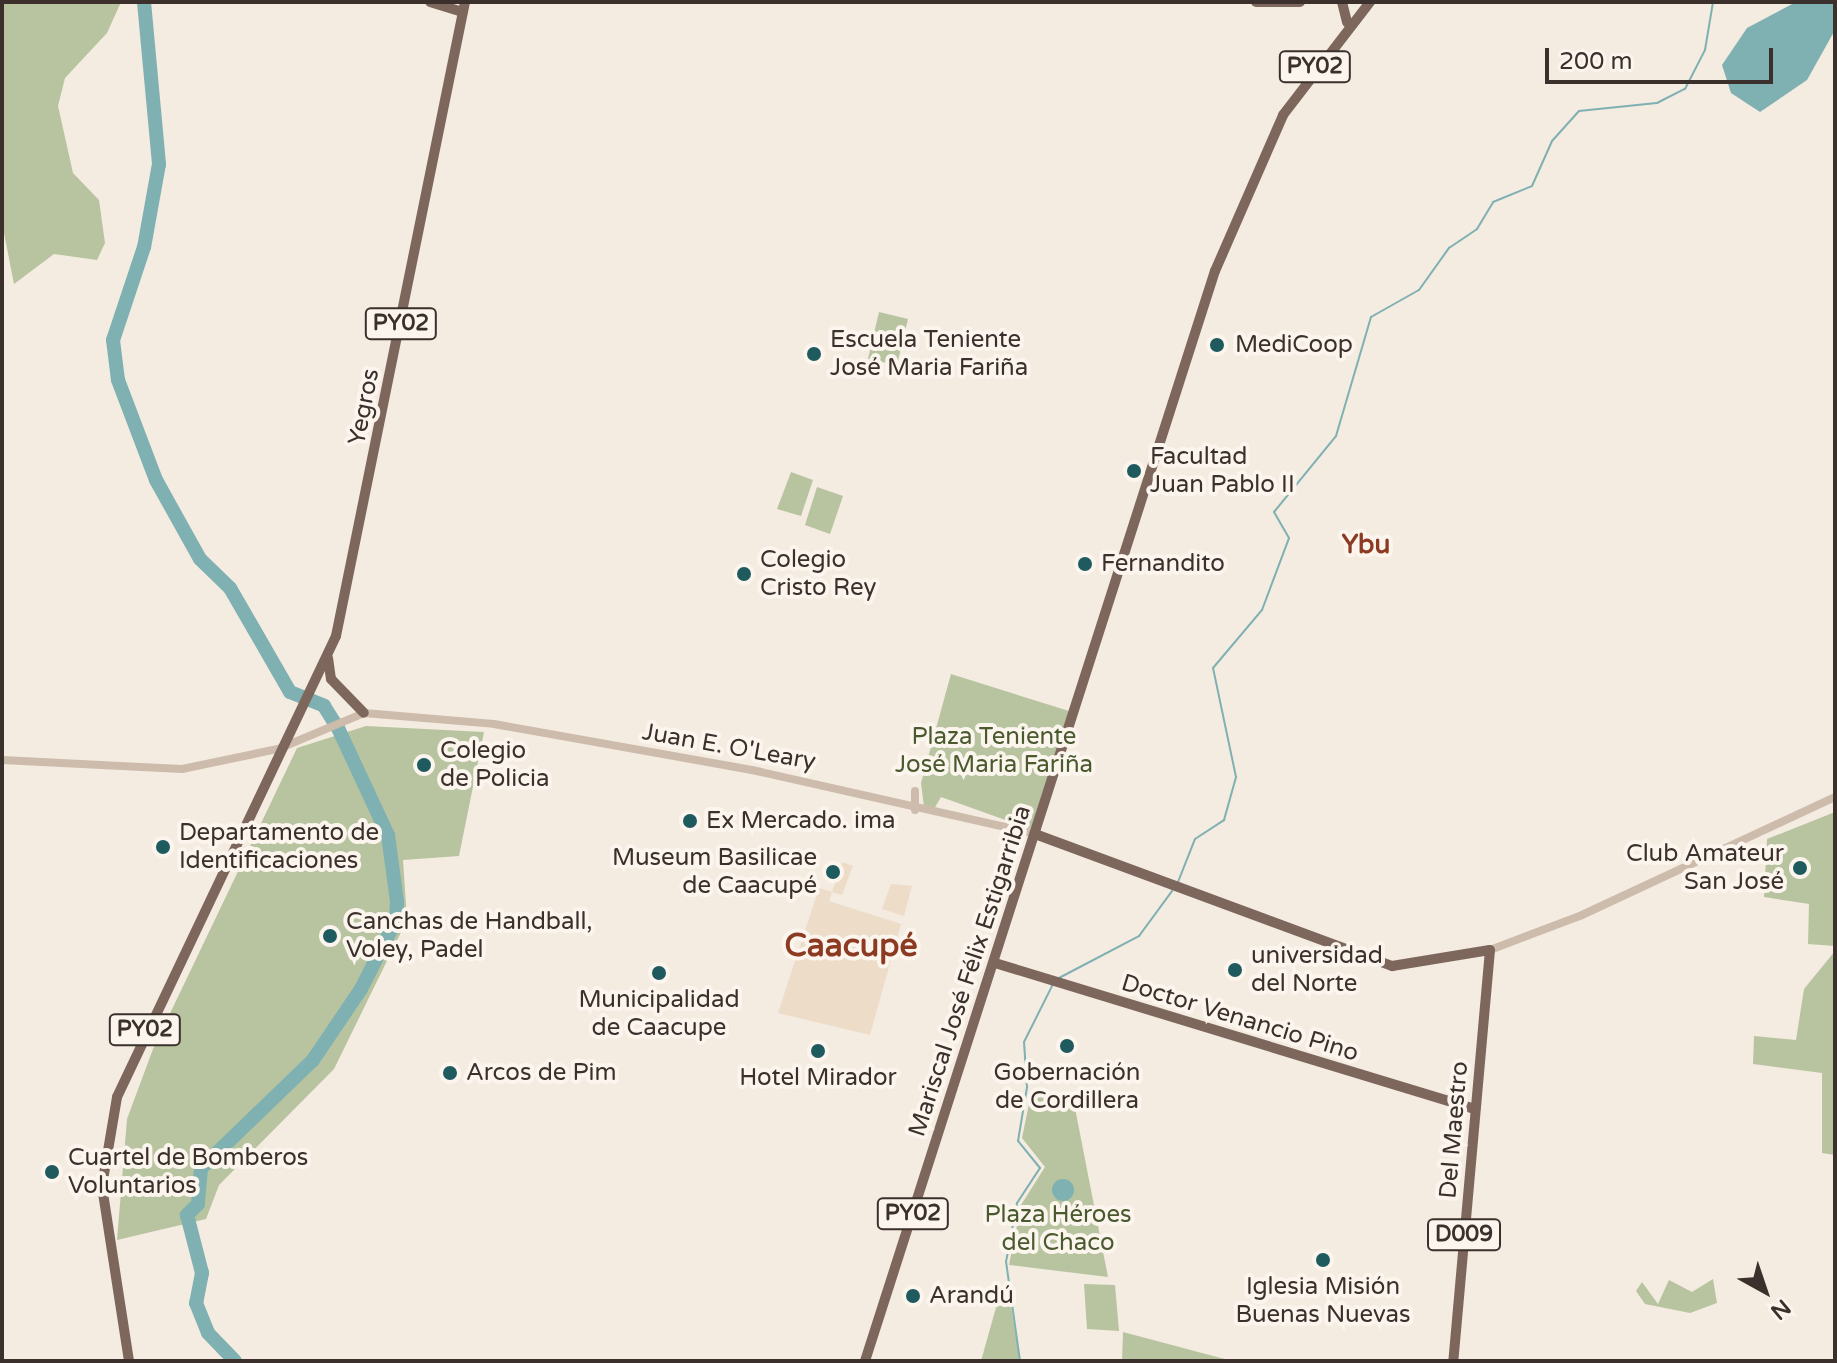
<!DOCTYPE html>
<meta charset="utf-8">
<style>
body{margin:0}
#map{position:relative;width:1837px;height:1363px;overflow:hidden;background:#f4ebe1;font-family:"Varela Round",sans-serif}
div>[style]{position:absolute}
.green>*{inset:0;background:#b8c4a0}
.plaza>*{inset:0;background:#ecdcc8}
.water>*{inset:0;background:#7fb0b2}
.round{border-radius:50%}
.stream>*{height:2px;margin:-1px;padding:0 1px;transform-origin:1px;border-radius:1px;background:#7fb0b2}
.river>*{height:14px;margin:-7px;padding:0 7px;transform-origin:7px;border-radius:7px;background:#7fb0b2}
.minor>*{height:8px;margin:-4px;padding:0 4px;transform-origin:4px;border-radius:4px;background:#cdbbac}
.major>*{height:10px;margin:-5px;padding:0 5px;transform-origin:5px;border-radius:5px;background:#7d675c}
.dots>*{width:22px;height:22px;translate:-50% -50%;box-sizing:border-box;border:4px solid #fbf5ee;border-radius:50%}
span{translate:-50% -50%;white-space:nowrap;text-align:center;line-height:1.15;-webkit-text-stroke:8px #fbf5ee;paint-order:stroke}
.shield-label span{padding:2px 6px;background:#fbf5ee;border:2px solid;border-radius:6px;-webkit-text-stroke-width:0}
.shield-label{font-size:22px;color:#3b302b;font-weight:700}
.poi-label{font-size:24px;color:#3b302b}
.left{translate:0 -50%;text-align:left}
.right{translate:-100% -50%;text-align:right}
.street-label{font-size:24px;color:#3b302b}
.park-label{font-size:24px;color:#4a5a2e}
.neighbourhood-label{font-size:26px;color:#8c3b22;font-weight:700}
.district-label{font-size:32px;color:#8c3b22;font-weight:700}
.frame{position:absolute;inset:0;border:4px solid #3b302b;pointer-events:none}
.north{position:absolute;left:1725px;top:1251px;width:80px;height:80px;-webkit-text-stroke:6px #fbf5ee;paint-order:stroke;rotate:140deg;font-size:22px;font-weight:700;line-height:32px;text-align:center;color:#3b302b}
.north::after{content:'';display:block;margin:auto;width:28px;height:36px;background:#3b302b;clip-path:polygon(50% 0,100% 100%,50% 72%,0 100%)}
.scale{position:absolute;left:1545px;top:48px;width:228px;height:36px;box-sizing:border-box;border:4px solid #3b302b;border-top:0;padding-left:10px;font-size:24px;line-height:28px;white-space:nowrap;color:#3b302b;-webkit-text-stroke:6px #fbf5ee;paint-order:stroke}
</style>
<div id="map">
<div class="green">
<div style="clip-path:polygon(2px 2px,121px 2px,107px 33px,65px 78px,58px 106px,73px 173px,99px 200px,105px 243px,97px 260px,54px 254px,14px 284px,2px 223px)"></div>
<div style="clip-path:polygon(879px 312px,908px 319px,897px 365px,868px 359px)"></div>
<div style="clip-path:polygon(791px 472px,813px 480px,801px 516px,777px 509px)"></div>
<div style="clip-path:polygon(817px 487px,843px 496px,830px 534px,805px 525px)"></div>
<div style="clip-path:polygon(951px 674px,1069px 711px,1031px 829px,941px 797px,934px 809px,924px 807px,921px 783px)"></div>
<div style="clip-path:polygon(366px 726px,484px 732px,459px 856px,403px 860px,407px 920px,334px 1069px,219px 1185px,206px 1219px,117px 1240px,127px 1119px,153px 1049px,297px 748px)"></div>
<div style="clip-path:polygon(1835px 812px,1835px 946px,1808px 944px,1809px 904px,1764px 897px,1767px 839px)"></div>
<div style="clip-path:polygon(1835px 951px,1835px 1155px,1822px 1153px,1822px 1073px,1753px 1064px,1754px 1036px,1796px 1040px,1804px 989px)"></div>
<div style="clip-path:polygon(1031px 1094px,1074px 1103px,1108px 1277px,1009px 1265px,1021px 1205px,1045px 1167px,1022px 1138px)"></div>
<div style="clip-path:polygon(1713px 1279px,1717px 1303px,1690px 1313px,1645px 1304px,1636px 1291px,1642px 1282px,1658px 1304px,1669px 1280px,1692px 1292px)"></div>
<div style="clip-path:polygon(1084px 1284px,1115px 1285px,1119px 1331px,1087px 1329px)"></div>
<div style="clip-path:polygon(997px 1304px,1011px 1306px,1020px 1361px,981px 1361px)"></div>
<div style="clip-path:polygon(1123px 1332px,1232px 1361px,1122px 1361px)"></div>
</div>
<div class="plaza">
<div style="clip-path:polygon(842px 862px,853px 866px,842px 895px,832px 892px,829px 901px,901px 924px,870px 1035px,778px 1013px,819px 888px,832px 892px)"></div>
<div style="clip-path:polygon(891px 884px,912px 886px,904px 916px,882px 909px)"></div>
</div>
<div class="water">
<div style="clip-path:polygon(1796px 2px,1835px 2px,1835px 30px,1807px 80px,1760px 112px,1731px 93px,1722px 65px,1747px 28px)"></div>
<div class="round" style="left:1052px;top:1179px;width:22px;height:22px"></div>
</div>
<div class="stream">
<div style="left:1178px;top:882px;width:46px;rotate:-68.4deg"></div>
<div style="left:1195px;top:839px;width:35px;rotate:-33deg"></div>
<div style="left:1224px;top:820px;width:45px;rotate:-74.4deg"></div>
<div style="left:1236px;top:777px;width:111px;rotate:-101.9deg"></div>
<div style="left:1213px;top:668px;width:76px;rotate:-49.8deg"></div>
<div style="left:1262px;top:610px;width:77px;rotate:-69.4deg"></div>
<div style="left:1289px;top:538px;width:30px;rotate:-120deg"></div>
<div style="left:1274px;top:512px;width:98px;rotate:-50.8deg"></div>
<div style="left:1336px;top:436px;width:124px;rotate:-73.6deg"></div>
<div style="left:1371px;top:317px;width:55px;rotate:-29.4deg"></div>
<div style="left:1419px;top:290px;width:52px;rotate:-54.5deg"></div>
<div style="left:1449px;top:248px;width:34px;rotate:-34deg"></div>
<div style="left:1477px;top:229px;width:31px;rotate:-59deg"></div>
<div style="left:1493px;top:202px;width:42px;rotate:-22.3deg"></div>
<div style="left:1532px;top:186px;width:49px;rotate:-66deg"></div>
<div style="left:1552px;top:141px;width:40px;rotate:-48deg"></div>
<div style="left:1579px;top:111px;width:78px;rotate:-5.9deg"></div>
<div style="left:1657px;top:103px;width:31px;rotate:-27deg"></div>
<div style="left:1685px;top:89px;width:44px;rotate:-62.9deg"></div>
<div style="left:1705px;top:50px;width:49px;rotate:-80.5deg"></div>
<div style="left:1057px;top:979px;width:93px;rotate:-27.7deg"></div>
<div style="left:1139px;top:936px;width:56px;rotate:-53.7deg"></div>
<div style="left:1020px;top:1361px;width:100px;rotate:-98deg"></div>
<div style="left:1006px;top:1262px;width:60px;rotate:-79.4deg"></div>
<div style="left:1017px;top:1203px;width:42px;rotate:-56.7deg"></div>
<div style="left:1040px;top:1168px;width:35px;rotate:-129deg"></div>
<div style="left:1018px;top:1141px;width:55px;rotate:-80.5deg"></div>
<div style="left:1027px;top:1087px;width:45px;rotate:-93.8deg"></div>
<div style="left:1024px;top:1042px;width:65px;rotate:-63.4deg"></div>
</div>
<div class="river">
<div style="left:144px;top:2px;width:163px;rotate:84.7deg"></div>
<div style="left:159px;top:164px;width:84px;rotate:100.2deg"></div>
<div style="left:144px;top:247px;width:98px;rotate:108.4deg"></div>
<div style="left:113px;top:340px;width:40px;rotate:82.9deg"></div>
<div style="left:118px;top:380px;width:107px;rotate:69.2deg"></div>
<div style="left:156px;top:480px;width:90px;rotate:60.9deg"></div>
<div style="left:200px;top:559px;width:42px;rotate:44deg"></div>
<div style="left:230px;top:588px;width:120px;rotate:60deg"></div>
<div style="left:290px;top:692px;width:37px;rotate:22deg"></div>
<div style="left:324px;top:706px;width:26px;rotate:58deg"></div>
<div style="left:338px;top:728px;width:118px;rotate:65deg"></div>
<div style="left:388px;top:835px;width:68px;rotate:82.3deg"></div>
<div style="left:397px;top:902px;width:18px;rotate:93deg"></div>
<div style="left:396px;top:920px;width:77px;rotate:116.9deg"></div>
<div style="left:361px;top:989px;width:86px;rotate:124.1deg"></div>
<div style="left:313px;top:1060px;width:156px;rotate:136deg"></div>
<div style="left:201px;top:1168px;width:36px;rotate:95deg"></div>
<div style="left:198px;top:1204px;width:16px;rotate:135deg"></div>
<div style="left:187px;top:1215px;width:60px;rotate:75.5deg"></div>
<div style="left:202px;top:1273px;width:31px;rotate:101deg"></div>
<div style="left:196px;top:1303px;width:32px;rotate:68deg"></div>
<div style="left:208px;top:1333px;width:39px;rotate:46deg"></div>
</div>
<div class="minor">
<div style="left:2px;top:760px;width:180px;rotate:2.9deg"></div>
<div style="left:182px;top:769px;width:98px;rotate:-11.8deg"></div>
<div style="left:278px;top:749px;width:93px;rotate:-22.7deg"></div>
<div style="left:364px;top:713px;width:130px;rotate:4.8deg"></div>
<div style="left:494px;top:724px;width:262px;rotate:10.1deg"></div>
<div style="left:752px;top:770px;width:290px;rotate:12.7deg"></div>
<div style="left:915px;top:791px;width:19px;rotate:90deg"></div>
<div style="left:1490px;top:950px;width:98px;rotate:-20.8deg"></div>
<div style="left:1582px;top:915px;width:279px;rotate:-25deg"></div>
</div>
<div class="major">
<div style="left:430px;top:2px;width:34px;rotate:17deg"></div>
<div style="left:1256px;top:2px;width:44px"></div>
<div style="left:1342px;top:2px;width:21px;rotate:76deg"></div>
<div style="left:328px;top:658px;width:21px;rotate:82deg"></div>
<div style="left:331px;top:679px;width:47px;rotate:45.9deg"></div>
<div style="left:1035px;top:834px;width:381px;rotate:20.3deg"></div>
<div style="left:1392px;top:966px;width:99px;rotate:-9.3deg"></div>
<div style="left:1490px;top:950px;width:413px;rotate:95.1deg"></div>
<div style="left:995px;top:963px;width:502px;rotate:16.92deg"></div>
<div style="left:129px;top:1361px;width:177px;rotate:-98.8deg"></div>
<div style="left:102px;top:1186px;width:90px;rotate:-80.4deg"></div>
<div style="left:117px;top:1097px;width:510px;rotate:-64.59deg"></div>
<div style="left:336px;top:636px;width:647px;rotate:-78.5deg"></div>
<div style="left:865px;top:1361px;width:1145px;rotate:-72.2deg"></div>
<div style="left:1215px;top:271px;width:170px;rotate:-66.4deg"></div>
<div style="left:1283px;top:115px;width:143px;rotate:-52.4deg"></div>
</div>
<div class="dots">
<div style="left:1217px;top:345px;background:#1f5a5e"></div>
<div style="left:814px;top:354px;background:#1f5a5e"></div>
<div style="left:1134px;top:471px;background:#1f5a5e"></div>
<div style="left:1085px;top:564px;background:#1f5a5e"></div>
<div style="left:744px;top:574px;background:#1f5a5e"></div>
<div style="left:424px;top:765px;background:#1f5a5e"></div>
<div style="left:690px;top:821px;background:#1f5a5e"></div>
<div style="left:163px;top:847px;background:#1f5a5e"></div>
<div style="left:1800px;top:868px;background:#1f5a5e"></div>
<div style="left:833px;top:872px;background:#1f5a5e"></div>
<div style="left:330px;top:936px;background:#1f5a5e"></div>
<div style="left:1235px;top:970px;background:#1f5a5e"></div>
<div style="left:659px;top:973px;background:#1f5a5e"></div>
<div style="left:1067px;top:1046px;background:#1f5a5e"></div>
<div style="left:818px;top:1051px;background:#1f5a5e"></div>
<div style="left:450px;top:1073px;background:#1f5a5e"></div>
<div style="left:52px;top:1172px;background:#1f5a5e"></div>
<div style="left:1323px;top:1260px;background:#1f5a5e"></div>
<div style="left:913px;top:1296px;background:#1f5a5e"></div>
</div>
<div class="shield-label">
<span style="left:1315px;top:67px">PY02</span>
<span style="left:401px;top:324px">PY02</span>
<span style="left:145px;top:1030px">PY02</span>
<span style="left:913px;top:1214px">PY02</span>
<span style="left:1464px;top:1235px">D009</span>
</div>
<div class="poi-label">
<span class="left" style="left:830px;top:354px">Escuela Teniente<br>José Maria Fariña</span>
<span class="left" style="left:1235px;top:345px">MediCoop</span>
<span class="left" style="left:1150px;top:471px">Facultad<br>Juan Pablo II</span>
<span class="left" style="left:760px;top:574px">Colegio<br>Cristo Rey</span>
<span class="left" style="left:1101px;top:564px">Fernandito</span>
<span class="left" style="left:440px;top:765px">Colegio<br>de Policia</span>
<span class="left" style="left:706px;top:821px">Ex Mercado. ima</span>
<span class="left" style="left:179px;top:847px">Departamento de<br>Identificaciones</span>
<span class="right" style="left:1784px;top:868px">Club Amateur<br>San José</span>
<span class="right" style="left:817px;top:872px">Museum Basilicae<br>de Caacupé</span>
<span class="left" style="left:346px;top:936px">Canchas de Handball,<br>Voley, Padel</span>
<span class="left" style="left:1251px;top:970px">universidad<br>del Norte</span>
<span style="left:659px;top:1014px">Municipalidad<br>de Caacupe</span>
<span class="left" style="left:466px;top:1073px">Arcos de Pim</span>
<span style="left:1067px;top:1087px">Gobernación<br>de Cordillera</span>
<span style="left:818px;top:1078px">Hotel Mirador</span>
<span class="left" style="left:68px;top:1172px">Cuartel de Bomberos<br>Voluntarios</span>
<span style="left:1323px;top:1301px">Iglesia Misión<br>Buenas Nuevas</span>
<span class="left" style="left:929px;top:1296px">Arandú</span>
</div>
<div class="street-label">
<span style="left:364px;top:407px;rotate:-79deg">Yegros</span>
<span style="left:729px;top:747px;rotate:10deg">Juan E. O'Leary</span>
<span style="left:970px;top:971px;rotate:-72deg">Mariscal José Félix Estigarribia</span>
<span style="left:1240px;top:1018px;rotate:17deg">Doctor Venancio Pino</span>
<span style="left:1454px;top:1130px;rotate:-85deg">Del Maestro</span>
</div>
<div class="park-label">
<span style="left:994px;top:751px">Plaza Teniente<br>José Maria Fariña</span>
<span style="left:1058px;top:1229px">Plaza Héroes<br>del Chaco</span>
</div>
<div class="neighbourhood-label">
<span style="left:1366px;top:545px">Ybu</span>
</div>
<div class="district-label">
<span style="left:851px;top:946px">Caacupé</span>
</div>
<div class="frame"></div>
<div class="north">N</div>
<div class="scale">200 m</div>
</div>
